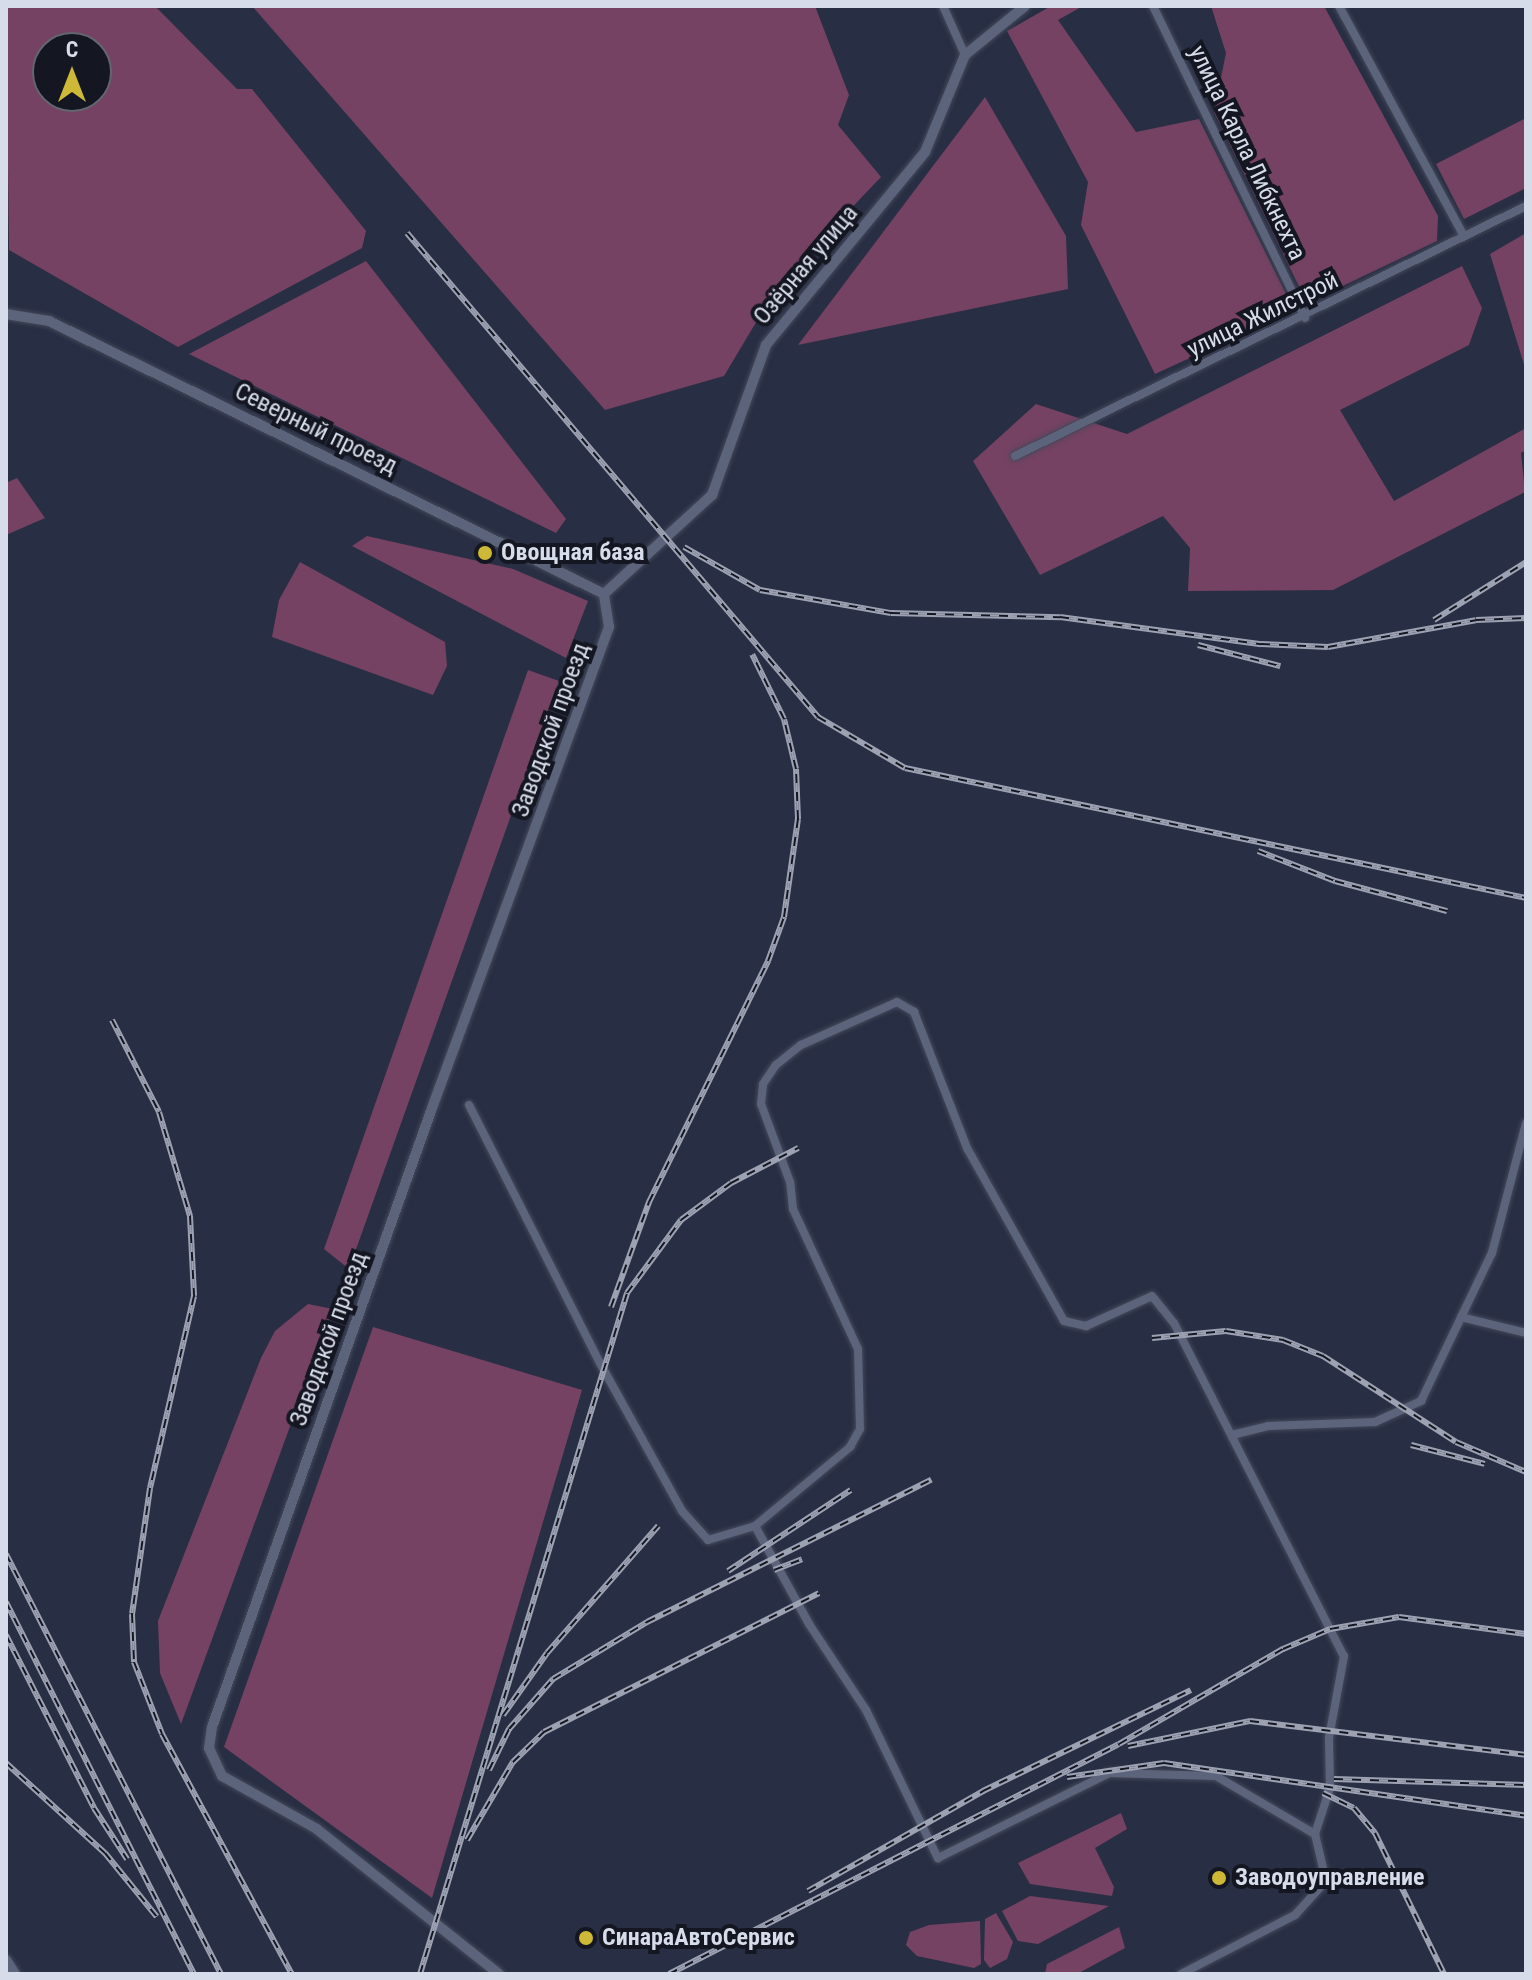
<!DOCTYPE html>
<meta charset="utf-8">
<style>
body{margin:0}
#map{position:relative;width:1532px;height:1980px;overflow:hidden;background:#282e43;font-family:"Roboto Condensed",sans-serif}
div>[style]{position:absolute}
.green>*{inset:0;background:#754263}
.roads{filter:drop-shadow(0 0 2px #44495b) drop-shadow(0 0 2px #44495b)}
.minor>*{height:8px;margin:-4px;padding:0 4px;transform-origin:4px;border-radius:4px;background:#5c647c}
.tertiary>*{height:10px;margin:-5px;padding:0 5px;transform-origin:5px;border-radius:5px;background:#5c647c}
.rail>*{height:6px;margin-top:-3px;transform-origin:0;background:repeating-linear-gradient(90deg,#141721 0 9px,#9da2b3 0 18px);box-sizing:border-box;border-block:2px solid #9da2b3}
.dots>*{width:22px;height:22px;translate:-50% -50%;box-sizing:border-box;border:4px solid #141721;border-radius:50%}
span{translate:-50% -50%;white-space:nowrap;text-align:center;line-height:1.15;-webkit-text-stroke:8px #141721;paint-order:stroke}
.street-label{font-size:24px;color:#d7dcea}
.poi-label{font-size:24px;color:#d7dcea;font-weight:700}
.left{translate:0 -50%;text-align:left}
.frame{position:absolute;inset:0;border:8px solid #d7dcea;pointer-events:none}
.north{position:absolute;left:32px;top:32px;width:80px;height:80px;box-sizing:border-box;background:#141721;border:2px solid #626671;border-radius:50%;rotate:0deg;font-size:22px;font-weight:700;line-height:32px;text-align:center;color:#d7dcea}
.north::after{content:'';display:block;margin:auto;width:28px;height:36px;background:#ceb837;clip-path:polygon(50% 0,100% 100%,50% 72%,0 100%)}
</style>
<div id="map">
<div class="green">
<div style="clip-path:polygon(evenodd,6px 6px,155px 6px,237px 89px,252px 89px,366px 231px,362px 248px,178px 347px,9px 250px,6px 6px,48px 48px,96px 48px,96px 96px,48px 96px,48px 48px)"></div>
<div style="clip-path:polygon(252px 6px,815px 6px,849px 95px,838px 125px,881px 177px,779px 284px,724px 376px,605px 410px)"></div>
<div style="clip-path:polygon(1051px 6px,1083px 6px,1058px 20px,1136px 132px,1199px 119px,1294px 310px,1155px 374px,1081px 225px,1088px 182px,1007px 31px)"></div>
<div style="clip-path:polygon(1211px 6px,1324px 6px,1438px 216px,1437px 241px,1307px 303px,1214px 112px,1226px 53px)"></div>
<div style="clip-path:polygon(985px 97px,1066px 236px,1068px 289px,798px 345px)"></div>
<div style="clip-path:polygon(1526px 118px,1526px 188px,1464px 219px,1436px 164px)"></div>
<div style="clip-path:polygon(1526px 233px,1526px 371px,1490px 254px)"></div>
<div style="clip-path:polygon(366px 261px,566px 519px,556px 533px,189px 354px)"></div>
<div style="clip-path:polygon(1462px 266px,1482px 308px,1469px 345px,1340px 410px,1394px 501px,1526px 428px,1526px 450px,1521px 453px,1525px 492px,1333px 590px,1188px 591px,1190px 548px,1163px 516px,1040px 575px,973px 461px,1036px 404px,1127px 434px)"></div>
<div style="clip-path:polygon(17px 478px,45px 518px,6px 535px,6px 483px)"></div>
<div style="clip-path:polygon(367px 536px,513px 569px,588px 601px,566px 658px,352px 546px)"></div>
<div style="clip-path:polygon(300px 562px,445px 642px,447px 666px,433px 695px,272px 637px,279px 600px)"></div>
<div style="clip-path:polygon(528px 670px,559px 681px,349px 1269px,324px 1249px)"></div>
<div style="clip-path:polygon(308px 1304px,333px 1309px,181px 1724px,160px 1673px,158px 1621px,261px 1358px,275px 1331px)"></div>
<div style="clip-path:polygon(373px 1327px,582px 1390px,432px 1898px,224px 1747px)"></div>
<div style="clip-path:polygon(1121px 1813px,1127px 1829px,1095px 1848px,1114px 1887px,1112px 1896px,1030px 1884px,1018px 1863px)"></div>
<div style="clip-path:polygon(1030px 1896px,1109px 1906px,1038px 1944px,1018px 1941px,1002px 1911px)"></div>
<div style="clip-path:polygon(996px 1913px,1013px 1942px,1007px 1959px,990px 1968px,984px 1960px,985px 1919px)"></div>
<div style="clip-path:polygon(980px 1921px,981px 1964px,974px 1968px,917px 1956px,906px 1945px,910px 1932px,929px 1925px)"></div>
<div style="clip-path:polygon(1119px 1927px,1125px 1948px,1077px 1974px,1045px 1974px,1047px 1964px)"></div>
</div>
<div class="roads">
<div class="minor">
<div style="left:943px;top:6px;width:54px;rotate:65.8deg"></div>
<div style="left:1153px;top:6px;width:347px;rotate:64deg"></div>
<div style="left:1339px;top:6px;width:262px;rotate:61.5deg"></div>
<div style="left:1015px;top:456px;width:569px;rotate:-26.07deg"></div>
<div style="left:469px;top:1105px;width:289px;rotate:63.1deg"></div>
<div style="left:600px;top:1363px;width:169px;rotate:61deg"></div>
<div style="left:682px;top:1511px;width:39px;rotate:48deg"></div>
<div style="left:708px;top:1540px;width:49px;rotate:-16.6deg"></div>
<div style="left:755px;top:1526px;width:124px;rotate:-39.7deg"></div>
<div style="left:850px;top:1447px;width:21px;rotate:-61deg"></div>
<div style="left:860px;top:1429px;width:80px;rotate:-91.4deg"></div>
<div style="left:858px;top:1349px;width:154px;rotate:-114.9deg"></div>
<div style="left:793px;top:1209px;width:27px;rotate:-96deg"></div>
<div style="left:790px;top:1182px;width:83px;rotate:-110.4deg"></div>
<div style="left:761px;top:1104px;width:20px;rotate:-84deg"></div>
<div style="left:763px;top:1084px;width:23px;rotate:-56deg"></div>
<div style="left:776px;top:1065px;width:32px;rotate:-39deg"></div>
<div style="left:801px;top:1045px;width:105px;rotate:-24.1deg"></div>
<div style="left:897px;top:1002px;width:20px;rotate:30deg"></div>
<div style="left:914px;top:1012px;width:146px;rotate:68.7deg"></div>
<div style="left:967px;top:1148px;width:198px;rotate:60.7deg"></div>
<div style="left:1064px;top:1321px;width:23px;rotate:13deg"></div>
<div style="left:1086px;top:1326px;width:72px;rotate:-24.4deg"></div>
<div style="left:1152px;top:1296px;width:35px;rotate:51deg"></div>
<div style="left:1174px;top:1323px;width:374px;rotate:63deg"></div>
<div style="left:1344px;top:1656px;width:83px;rotate:100.4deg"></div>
<div style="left:1329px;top:1738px;width:50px;rotate:88.9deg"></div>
<div style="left:1330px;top:1788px;width:48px;rotate:108.1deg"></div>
<div style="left:1315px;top:1834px;width:48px;rotate:76.8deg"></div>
<div style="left:1326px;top:1881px;width:46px;rotate:132.4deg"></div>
<div style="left:1295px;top:1915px;width:128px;rotate:152.6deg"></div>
<div style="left:1461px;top:1317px;width:67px;rotate:13.8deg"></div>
<div style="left:1232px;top:1435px;width:37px;rotate:-14deg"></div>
<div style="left:1268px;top:1426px;width:107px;rotate:-2.1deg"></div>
<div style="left:1375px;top:1422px;width:51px;rotate:-24.5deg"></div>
<div style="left:1421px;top:1401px;width:164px;rotate:-64.4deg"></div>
<div style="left:1492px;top:1253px;width:134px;rotate:-75.3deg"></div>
<div style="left:755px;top:1526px;width:112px;rotate:61.1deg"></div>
<div style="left:809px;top:1624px;width:103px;rotate:56.5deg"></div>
<div style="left:866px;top:1710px;width:165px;rotate:64.1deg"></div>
<div style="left:938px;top:1858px;width:191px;rotate:-26.4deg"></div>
<div style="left:1109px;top:1773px;width:107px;rotate:1.6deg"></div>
<div style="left:1216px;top:1776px;width:115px;rotate:30.4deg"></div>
</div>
<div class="tertiary">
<div style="left:6px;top:314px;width:44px;rotate:9.2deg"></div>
<div style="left:49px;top:321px;width:619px;rotate:26.19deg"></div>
<div style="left:604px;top:594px;width:147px;rotate:-42.5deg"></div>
<div style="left:712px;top:495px;width:159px;rotate:-70.2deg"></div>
<div style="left:766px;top:345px;width:250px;rotate:-50.5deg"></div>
<div style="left:925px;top:152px;width:105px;rotate:-67.6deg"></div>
<div style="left:965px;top:55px;width:77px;rotate:-39.2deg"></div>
<div style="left:6px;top:1960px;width:17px;rotate:57deg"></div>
<div style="left:499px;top:1974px;width:233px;rotate:-141.5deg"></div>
<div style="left:317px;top:1829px;width:109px;rotate:-150.8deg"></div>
<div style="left:222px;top:1776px;width:31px;rotate:-115deg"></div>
<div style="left:209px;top:1748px;width:21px;rotate:-82deg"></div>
<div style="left:212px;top:1727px;width:657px;rotate:-70.43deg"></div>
<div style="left:432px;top:1108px;width:513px;rotate:-69.8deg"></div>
<div style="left:609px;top:627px;width:33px;rotate:-99deg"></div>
</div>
</div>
<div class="rail">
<div style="left:407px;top:233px;width:635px;rotate:49.66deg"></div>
<div style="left:818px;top:717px;width:101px;rotate:30.4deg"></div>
<div style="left:905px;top:768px;width:634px;rotate:11.82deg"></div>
<div style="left:684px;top:547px;width:87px;rotate:29.5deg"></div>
<div style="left:760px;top:590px;width:133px;rotate:10deg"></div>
<div style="left:891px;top:613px;width:169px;rotate:1.4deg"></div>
<div style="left:1060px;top:617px;width:203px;rotate:7.7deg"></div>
<div style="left:1261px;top:644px;width:67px;rotate:2.6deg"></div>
<div style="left:1328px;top:647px;width:150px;rotate:-10.3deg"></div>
<div style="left:1476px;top:620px;width:50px;rotate:-2.3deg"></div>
<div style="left:1434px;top:620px;width:109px;rotate:-32.2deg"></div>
<div style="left:1198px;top:645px;width:85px;rotate:14.4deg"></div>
<div style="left:1258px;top:851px;width:83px;rotate:21.3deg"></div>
<div style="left:1335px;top:881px;width:116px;rotate:15deg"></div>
<div style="left:112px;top:1020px;width:103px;rotate:62.9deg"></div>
<div style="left:159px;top:1112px;width:109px;rotate:73.4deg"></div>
<div style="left:190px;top:1216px;width:80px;rotate:87.1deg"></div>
<div style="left:194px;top:1296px;width:197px;rotate:102.9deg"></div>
<div style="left:150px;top:1488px;width:127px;rotate:98.1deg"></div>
<div style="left:132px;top:1614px;width:48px;rotate:87.6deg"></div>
<div style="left:134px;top:1662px;width:77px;rotate:68.7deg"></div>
<div style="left:162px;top:1734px;width:273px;rotate:61.6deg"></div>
<div style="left:611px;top:1307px;width:112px;rotate:-70.1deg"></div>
<div style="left:649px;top:1202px;width:269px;rotate:-63.7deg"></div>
<div style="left:768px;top:961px;width:47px;rotate:-70deg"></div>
<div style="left:784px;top:917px;width:99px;rotate:-81.9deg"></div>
<div style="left:798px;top:819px;width:50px;rotate:-92.3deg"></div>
<div style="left:796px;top:769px;width:51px;rotate:-103.5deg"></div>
<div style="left:784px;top:719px;width:72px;rotate:-116.2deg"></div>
<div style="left:1152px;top:1338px;width:74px;rotate:-5.4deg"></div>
<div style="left:1226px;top:1331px;width:58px;rotate:9deg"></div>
<div style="left:1283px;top:1340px;width:43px;rotate:21.8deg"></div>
<div style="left:1323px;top:1356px;width:158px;rotate:32.9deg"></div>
<div style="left:1456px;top:1442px;width:76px;rotate:23.2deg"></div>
<div style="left:1411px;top:1445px;width:76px;rotate:14.4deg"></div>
<div style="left:6px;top:1554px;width:472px;rotate:62.9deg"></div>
<div style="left:774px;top:1570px;width:30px;rotate:-21deg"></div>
<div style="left:728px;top:1571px;width:147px;rotate:-33.4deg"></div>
<div style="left:6px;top:1602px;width:417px;rotate:63.2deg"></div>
<div style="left:6px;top:1635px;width:194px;rotate:63deg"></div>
<div style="left:94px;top:1808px;width:61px;rotate:57.1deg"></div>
<div style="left:503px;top:1715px;width:76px;rotate:-54.6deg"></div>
<div style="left:547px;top:1653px;width:169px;rotate:-48.8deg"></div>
<div style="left:1128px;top:1746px;width:125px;rotate:-11.6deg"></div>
<div style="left:1250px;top:1721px;width:278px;rotate:7deg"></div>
<div style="left:6px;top:1763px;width:134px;rotate:42.3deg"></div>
<div style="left:105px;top:1853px;width:82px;rotate:50.9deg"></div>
<div style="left:489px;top:1770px;width:46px;rotate:-64deg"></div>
<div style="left:509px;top:1729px;width:67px;rotate:-48.7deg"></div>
<div style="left:553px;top:1679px;width:110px;rotate:-31.2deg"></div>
<div style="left:647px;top:1622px;width:318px;rotate:-26.6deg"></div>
<div style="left:1067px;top:1777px;width:98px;rotate:-8.2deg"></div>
<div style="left:1164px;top:1763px;width:366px;rotate:8.3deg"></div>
<div style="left:1334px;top:1779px;width:192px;rotate:1.8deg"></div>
<div style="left:1323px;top:1793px;width:34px;rotate:26deg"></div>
<div style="left:1354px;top:1808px;width:33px;rotate:50deg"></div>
<div style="left:1375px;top:1833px;width:157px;rotate:63.9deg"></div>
<div style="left:467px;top:1840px;width:91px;rotate:-59.5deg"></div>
<div style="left:513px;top:1762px;width:43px;rotate:-44.1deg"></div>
<div style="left:544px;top:1732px;width:308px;rotate:-26.8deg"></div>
<div style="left:808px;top:1891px;width:202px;rotate:-29.7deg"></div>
<div style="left:983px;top:1791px;width:231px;rotate:-25.9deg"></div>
<div style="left:420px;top:1974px;width:712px;rotate:-73.09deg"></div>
<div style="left:627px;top:1293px;width:91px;rotate:-53.5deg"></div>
<div style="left:681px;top:1220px;width:62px;rotate:-36.5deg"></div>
<div style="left:731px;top:1183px;width:76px;rotate:-27.6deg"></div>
<div style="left:669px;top:1974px;width:505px;rotate:-27.07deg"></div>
<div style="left:1119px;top:1744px;width:190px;rotate:-30.1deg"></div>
<div style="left:1283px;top:1649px;width:51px;rotate:-23.1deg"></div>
<div style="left:1330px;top:1629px;width:70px;rotate:-9.9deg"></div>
<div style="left:1399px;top:1617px;width:128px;rotate:7.6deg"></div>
</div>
<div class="dots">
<div style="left:485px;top:553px;background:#ceb837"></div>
<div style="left:1219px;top:1878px;background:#ceb837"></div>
<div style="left:586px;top:1938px;background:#ceb837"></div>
</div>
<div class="street-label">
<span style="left:1247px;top:153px;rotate:64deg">улица Карла Либкнехта</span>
<span style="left:806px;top:265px;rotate:-50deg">Озёрная улица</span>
<span style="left:1263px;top:315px;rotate:-26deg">улица Жилстрой</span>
<span style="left:316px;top:429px;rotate:26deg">Северный проезд</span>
<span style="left:551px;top:730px;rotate:-70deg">Заводской проезд</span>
<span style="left:329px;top:1339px;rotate:-70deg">Заводской проезд</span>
</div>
<div class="poi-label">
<span class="left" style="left:501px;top:553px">Овощная база</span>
<span class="left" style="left:1235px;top:1878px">Заводоуправление</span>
<span class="left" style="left:602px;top:1938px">СинараАвтоСервис</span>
</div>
<div class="frame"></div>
<div class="north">С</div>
</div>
